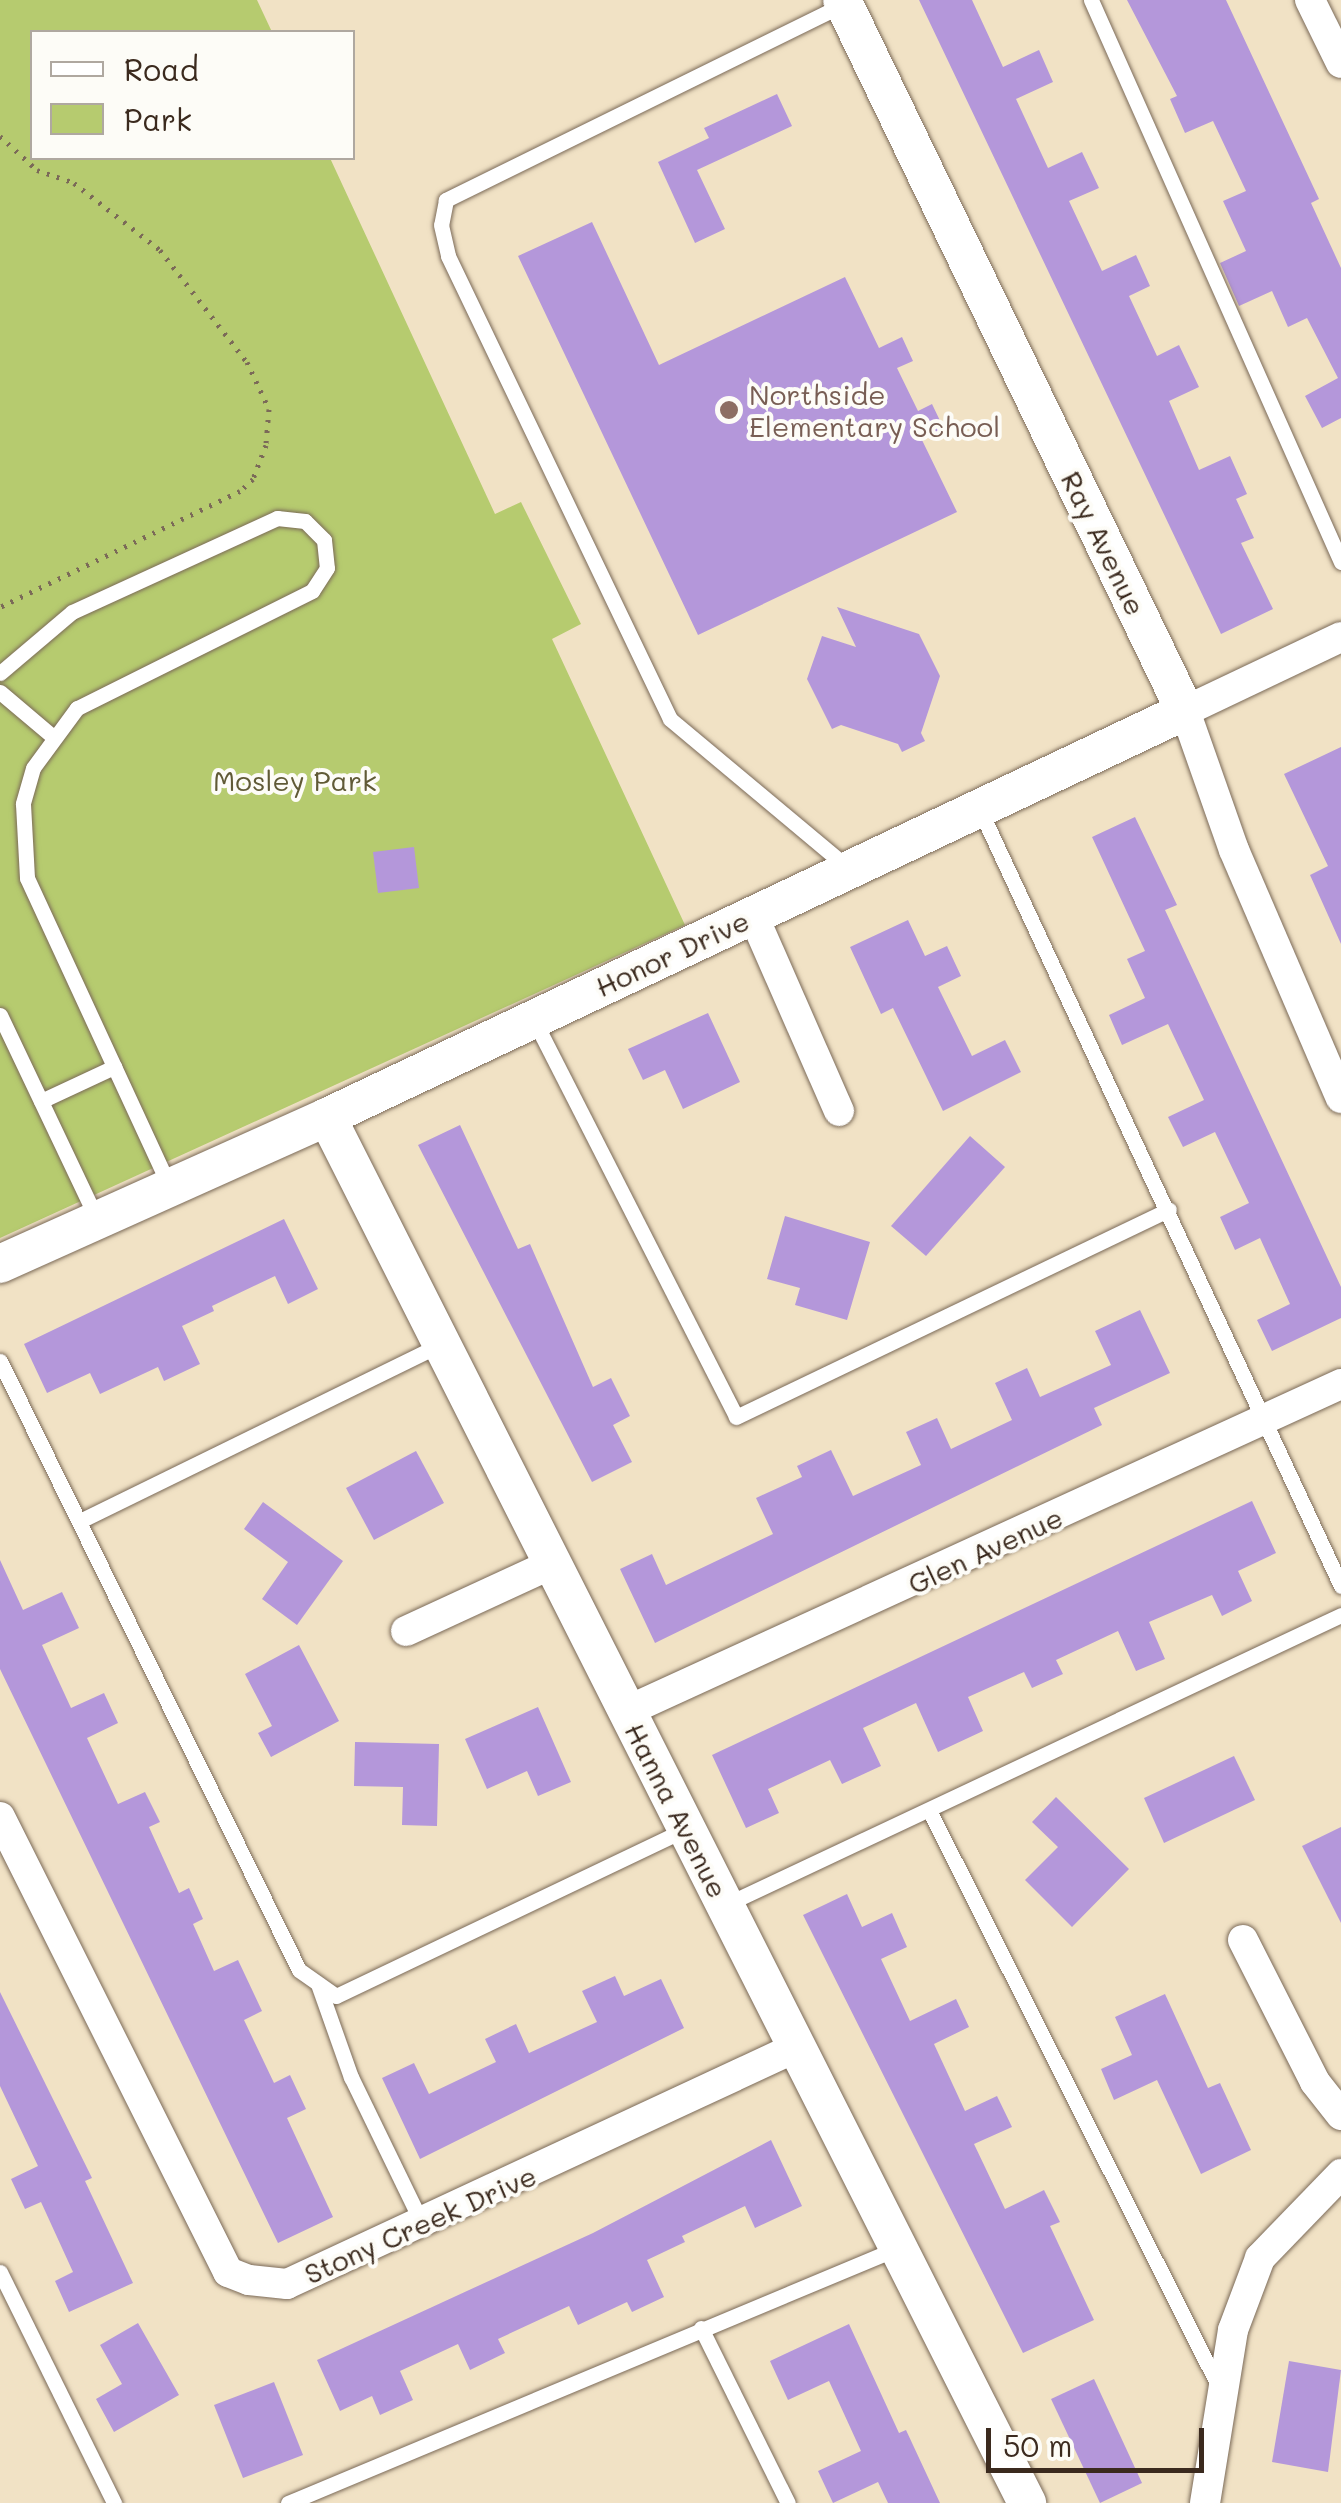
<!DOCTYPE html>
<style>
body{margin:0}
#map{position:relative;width:1341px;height:2503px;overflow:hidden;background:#f1e2c5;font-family:Mali,sans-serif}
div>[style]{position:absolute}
.green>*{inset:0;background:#b6cb6f}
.building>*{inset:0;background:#b497da}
.path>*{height:5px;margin-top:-2.5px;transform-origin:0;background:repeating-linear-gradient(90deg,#7b6a58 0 2.5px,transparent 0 10.5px)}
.roads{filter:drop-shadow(0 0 2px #7b6a58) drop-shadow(0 0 2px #7b6a58)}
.service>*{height:15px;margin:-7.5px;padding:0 7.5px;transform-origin:7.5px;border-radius:7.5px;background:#fff}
.minor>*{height:30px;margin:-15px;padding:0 15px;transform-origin:15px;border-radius:15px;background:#fff}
.tertiary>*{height:38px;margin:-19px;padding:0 19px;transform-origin:19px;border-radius:19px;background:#fff}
.dots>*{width:28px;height:28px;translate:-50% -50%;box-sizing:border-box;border:5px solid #fdfcf7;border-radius:50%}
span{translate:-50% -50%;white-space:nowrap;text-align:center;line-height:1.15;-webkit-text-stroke:8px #fdfcf7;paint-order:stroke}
.education-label{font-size:28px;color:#785e54}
.left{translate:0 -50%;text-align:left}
.street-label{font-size:28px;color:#3b2a1e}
.park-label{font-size:28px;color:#605a36}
.legend{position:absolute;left:30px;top:30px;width:325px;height:130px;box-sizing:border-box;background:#fdfcf7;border:2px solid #afa8a0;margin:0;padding:12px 18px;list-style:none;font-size:30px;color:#3b2a1e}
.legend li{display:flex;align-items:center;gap:20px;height:50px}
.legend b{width:50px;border:2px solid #afa8a0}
.scale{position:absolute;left:986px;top:2428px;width:218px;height:45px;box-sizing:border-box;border:5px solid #3b2a1e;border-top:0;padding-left:12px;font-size:30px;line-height:35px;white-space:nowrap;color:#3b2a1e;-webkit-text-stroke:8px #fdfcf7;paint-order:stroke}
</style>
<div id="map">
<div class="green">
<div style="clip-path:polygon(0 0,257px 0,272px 32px,32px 32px,32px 158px,330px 158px,495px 514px,521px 502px,581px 624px,552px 639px,685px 925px,0 1238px)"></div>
</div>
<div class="building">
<div style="clip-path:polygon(919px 0,972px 0,1003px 67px,1039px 50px,1053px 82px,1016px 99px,1048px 168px,1082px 152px,1099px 188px,1069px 201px,1102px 271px,1136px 255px,1150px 286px,1129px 296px,1157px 356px,1179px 345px,1199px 387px,1169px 401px,1199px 470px,1230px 456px,1247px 494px,1236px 499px,1254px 538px,1241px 543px,1273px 609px,1221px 634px)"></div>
<div style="clip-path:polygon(1127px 0,1226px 0,1319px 199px,1311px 203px,1341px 268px,1341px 418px,1322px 428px,1305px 396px,1338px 378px,1307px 318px,1288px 327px,1272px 291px,1239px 306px,1220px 263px,1246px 251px,1223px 201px,1246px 191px,1213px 121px,1185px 133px,1170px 99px,1177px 96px)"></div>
<div style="clip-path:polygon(777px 94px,792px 126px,697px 170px,725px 229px,695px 243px,658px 162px,709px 138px,704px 128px)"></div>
<div style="clip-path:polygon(592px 222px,659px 365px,845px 277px,879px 348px,902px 337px,913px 361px,897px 368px,918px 411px,932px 404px,944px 429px,922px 440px,957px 512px,698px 635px,518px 256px)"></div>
<div style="clip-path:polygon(837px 607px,919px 634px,940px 676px,921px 733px,925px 741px,902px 752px,898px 744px,841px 725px,832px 729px,807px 679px,822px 636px,856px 647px)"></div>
<div style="clip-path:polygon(1341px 747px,1341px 944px,1310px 875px,1328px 866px,1284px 774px)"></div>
<div style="clip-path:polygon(1135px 817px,1177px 905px,1165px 910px,1341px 1287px,1341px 1318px,1272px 1351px,1257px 1320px,1290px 1304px,1260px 1238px,1235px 1250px,1220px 1217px,1249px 1203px,1215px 1132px,1183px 1147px,1168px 1117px,1204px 1100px,1168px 1024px,1122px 1045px,1109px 1015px,1145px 998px,1127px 959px,1145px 951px,1092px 837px)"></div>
<div style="clip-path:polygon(414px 847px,419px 888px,378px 893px,373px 852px)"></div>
<div style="clip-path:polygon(908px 920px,925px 956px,947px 946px,961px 976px,938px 987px,972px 1056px,1005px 1040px,1021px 1072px,943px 1111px,893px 1008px,881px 1014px,850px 947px)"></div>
<div style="clip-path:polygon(708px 1013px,740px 1082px,683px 1109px,665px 1070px,643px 1080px,628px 1049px)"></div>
<div style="clip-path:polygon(460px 1125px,518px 1249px,530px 1244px,593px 1387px,611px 1378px,630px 1416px,613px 1425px,632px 1462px,592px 1482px,418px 1145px)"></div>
<div style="clip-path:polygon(970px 1136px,1005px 1167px,926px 1256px,891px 1226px)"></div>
<div style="clip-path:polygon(785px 1216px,870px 1242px,847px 1320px,795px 1305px,800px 1288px,767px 1279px)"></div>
<div style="clip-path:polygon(284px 1219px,318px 1289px,288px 1304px,275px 1276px,212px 1306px,214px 1311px,182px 1326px,200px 1364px,164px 1381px,158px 1367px,100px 1394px,90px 1373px,47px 1393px,24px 1344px)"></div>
<div style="clip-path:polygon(1140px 1310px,1170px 1373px,1094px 1408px,1102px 1425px,655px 1643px,620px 1569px,652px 1554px,666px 1585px,773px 1534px,756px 1498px,802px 1477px,797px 1466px,831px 1450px,853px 1496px,921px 1465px,906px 1432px,937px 1418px,951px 1449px,1012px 1420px,995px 1383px,1027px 1368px,1040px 1397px,1111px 1365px,1095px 1331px)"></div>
<div style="clip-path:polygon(416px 1451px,444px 1503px,374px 1540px,346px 1488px)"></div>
<div style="clip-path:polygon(1252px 1501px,1276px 1553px,1238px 1571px,1252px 1601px,1222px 1616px,1212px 1595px,1149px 1622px,1165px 1659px,1136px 1671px,1118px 1631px,1056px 1660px,1063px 1674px,1032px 1688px,1024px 1672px,968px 1697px,983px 1731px,938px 1752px,916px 1703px,863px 1728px,881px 1766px,842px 1784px,830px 1760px,768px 1789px,779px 1813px,746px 1828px,712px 1755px)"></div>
<div style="clip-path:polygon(263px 1502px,343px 1561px,297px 1625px,262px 1599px,288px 1562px,244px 1529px)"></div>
<div style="clip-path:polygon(0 1560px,23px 1610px,62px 1592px,79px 1628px,42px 1645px,71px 1708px,104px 1693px,118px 1723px,87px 1738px,118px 1804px,145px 1792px,160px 1822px,149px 1827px,179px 1893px,189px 1888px,203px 1919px,193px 1924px,214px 1971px,238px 1960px,262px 2011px,244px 2020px,274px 2083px,290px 2075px,306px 2109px,287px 2118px,333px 2217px,278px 2243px,0 1669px)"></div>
<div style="clip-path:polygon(299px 1645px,339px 1721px,271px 1757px,258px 1733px,272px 1726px,245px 1674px)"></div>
<div style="clip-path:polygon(538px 1707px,571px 1782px,538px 1796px,527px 1771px,487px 1789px,465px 1739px)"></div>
<div style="clip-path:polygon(355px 1742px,439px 1744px,437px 1826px,402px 1825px,403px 1787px,354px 1786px)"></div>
<div style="clip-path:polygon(1234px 1756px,1255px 1800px,1164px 1843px,1144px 1798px)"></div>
<div style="clip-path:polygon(1056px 1797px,1129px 1869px,1072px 1927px,1025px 1880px,1058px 1847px,1032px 1822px)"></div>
<div style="clip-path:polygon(1341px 1827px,1341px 1923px,1302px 1846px)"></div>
<div style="clip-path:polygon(847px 1894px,862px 1927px,892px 1913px,907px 1947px,881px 1959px,910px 2021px,956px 1999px,969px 2027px,934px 2044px,965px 2111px,997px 2096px,1012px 2127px,974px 2144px,1005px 2209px,1044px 2190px,1060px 2222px,1050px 2226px,1094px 2320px,1023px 2353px,803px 1915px)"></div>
<div style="clip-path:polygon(615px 1976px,624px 1996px,661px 1979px,684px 2028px,420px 2159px,382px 2078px,414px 2063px,429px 2094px,496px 2062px,485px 2039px,516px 2024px,529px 2053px,597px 2022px,582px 1991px)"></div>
<div style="clip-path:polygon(0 1992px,92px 2178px,85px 2181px,133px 2283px,69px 2312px,55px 2281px,73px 2272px,41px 2202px,25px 2209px,11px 2179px,38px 2166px,0 2086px)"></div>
<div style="clip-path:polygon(1165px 1994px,1208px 2088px,1220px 2083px,1251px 2150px,1201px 2174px,1157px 2080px,1114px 2100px,1101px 2069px,1132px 2055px,1115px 2017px)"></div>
<div style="clip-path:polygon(771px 2140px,802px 2206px,755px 2228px,745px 2206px,682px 2236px,685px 2242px,647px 2260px,664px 2297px,632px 2312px,627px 2302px,578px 2325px,569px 2306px,498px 2339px,505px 2353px,470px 2370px,458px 2344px,400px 2371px,413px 2400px,380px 2415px,372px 2396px,340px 2411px,317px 2360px,593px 2233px)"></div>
<div style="clip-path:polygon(138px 2323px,179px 2395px,114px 2432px,96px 2399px,122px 2384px,100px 2345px)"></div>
<div style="clip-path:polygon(849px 2324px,899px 2433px,906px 2430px,940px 2503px,888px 2503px,878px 2482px,833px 2503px,818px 2471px,861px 2451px,829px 2381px,788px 2400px,770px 2361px)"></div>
<div style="clip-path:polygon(1289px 2361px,1341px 2370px,1328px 2472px,1272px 2462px)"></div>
<div style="clip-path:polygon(1094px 2379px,1142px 2483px,1100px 2503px,1051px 2399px)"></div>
<div style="clip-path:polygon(274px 2382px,303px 2455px,243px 2478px,214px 2405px)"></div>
</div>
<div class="path">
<div style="left:0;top:136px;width:50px;rotate:42.6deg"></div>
<div style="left:37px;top:170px;width:39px;rotate:19deg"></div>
<div style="left:74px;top:183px;width:109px;rotate:37.9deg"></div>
<div style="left:160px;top:250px;width:142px;rotate:52.2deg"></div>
<div style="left:247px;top:362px;width:52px;rotate:64.9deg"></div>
<div style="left:269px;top:409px;width:36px;rotate:95deg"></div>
<div style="left:266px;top:445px;width:36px;rotate:111deg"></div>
<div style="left:253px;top:479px;width:18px;rotate:137deg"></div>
<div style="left:240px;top:491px;width:267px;rotate:154.2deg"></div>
</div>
<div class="roads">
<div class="service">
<div style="left:1091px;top:0;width:615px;rotate:66.02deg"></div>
<div style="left:844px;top:4px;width:444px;rotate:153.8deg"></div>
<div style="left:446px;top:200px;width:25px;rotate:101deg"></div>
<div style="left:441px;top:225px;width:32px;rotate:77deg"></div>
<div style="left:448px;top:256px;width:513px;rotate:64.38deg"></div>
<div style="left:670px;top:719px;width:232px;rotate:39.9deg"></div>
<div style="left:0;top:673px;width:94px;rotate:-40.3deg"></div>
<div style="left:72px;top:612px;width:226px;rotate:-24.6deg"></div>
<div style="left:277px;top:518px;width:28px;rotate:6deg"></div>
<div style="left:305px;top:521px;width:27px;rotate:45deg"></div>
<div style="left:324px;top:540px;width:28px;rotate:84deg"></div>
<div style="left:327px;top:568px;width:27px;rotate:123deg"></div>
<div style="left:312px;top:591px;width:263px;rotate:153.5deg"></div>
<div style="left:77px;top:708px;width:74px;rotate:126.3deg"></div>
<div style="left:33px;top:768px;width:37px;rotate:106deg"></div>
<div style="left:23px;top:804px;width:74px;rotate:86.9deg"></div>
<div style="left:27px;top:878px;width:341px;rotate:65.2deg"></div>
<div style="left:0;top:692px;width:68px;rotate:40.2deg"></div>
<div style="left:980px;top:810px;width:856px;rotate:65.05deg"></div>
<div style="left:0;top:1015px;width:226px;rotate:64.6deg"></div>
<div style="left:534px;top:1020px;width:445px;rotate:63deg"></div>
<div style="left:736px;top:1417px;width:480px;rotate:-25.6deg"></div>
<div style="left:41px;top:1101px;width:81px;rotate:-25deg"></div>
<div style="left:0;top:1361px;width:678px;rotate:63.85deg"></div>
<div style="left:299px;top:1970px;width:45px;rotate:35.1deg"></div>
<div style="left:336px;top:1996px;width:386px;rotate:-25.5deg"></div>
<div style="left:82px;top:1520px;width:400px;rotate:-26.1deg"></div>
<div style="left:930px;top:1812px;width:646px;rotate:63.32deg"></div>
<div style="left:725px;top:1905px;width:681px;rotate:-25.21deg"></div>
<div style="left:318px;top:1984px;width:99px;rotate:70.5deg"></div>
<div style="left:351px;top:2077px;width:162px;rotate:64.1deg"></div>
<div style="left:0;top:2272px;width:258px;rotate:63.7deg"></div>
<div style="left:701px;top:2328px;width:195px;rotate:63.6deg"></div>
<div style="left:288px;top:2503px;width:661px;rotate:-22.69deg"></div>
</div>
<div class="minor">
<div style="left:1310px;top:0;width:70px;rotate:63.8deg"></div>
<div style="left:1341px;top:637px;width:173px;rotate:154.6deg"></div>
<div style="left:1185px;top:711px;width:147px;rotate:70.6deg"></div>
<div style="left:1234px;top:850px;width:270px;rotate:66.7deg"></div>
<div style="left:753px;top:915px;width:214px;rotate:66.3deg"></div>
<div style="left:406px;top:1631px;width:161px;rotate:-24.7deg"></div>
<div style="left:627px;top:1711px;width:785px;rotate:-24.61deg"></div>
<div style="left:0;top:1817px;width:509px;rotate:63.38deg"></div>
<div style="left:228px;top:2272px;width:22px;rotate:21deg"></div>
<div style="left:249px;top:2280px;width:38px;rotate:6deg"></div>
<div style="left:287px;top:2284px;width:562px;rotate:-24.92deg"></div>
<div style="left:1243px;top:1940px;width:159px;rotate:63.1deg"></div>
<div style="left:1315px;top:2082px;width:42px;rotate:51.8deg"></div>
<div style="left:1205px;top:2503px;width:175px;rotate:-80.8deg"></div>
<div style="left:1233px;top:2330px;width:77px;rotate:-69.4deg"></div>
<div style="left:1260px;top:2258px;width:117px;rotate:-46deg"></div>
</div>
<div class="tertiary">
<div style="left:327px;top:1117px;width:1553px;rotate:63.2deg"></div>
<div style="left:0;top:1264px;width:359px;rotate:-24.2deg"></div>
<div style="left:327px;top:1117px;width:949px;rotate:-25.32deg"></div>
<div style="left:1185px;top:711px;width:789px;rotate:-115.75deg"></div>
</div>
</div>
<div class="dots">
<div style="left:729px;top:410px;background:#8d6e63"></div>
</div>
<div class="education-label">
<span class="left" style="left:749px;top:410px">Northside<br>Elementary School</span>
</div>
<div class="street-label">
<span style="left:1104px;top:543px;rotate:64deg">Ray Avenue</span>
<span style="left:672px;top:953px;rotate:-25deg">Honor Drive</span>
<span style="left:985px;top:1550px;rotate:-25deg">Glen Avenue</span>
<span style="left:677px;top:1810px;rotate:63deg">Hanna Avenue</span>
<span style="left:420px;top:2224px;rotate:-24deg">Stony Creek Drive</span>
</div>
<div class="park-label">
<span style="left:295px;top:780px">Mosley Park</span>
</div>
<ul class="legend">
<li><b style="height:12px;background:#fff"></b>Road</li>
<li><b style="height:28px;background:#b6cb6f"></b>Park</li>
</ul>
<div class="scale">50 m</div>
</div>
